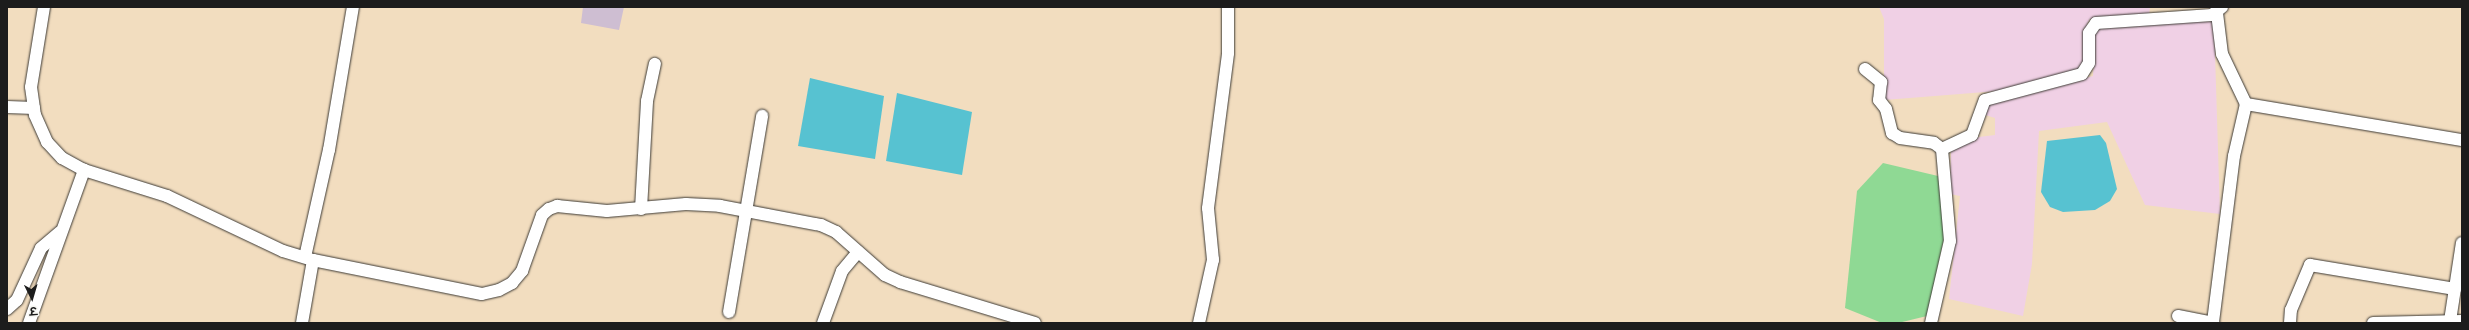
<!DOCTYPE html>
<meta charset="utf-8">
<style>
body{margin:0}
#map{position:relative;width:2469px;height:330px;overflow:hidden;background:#f2ddbf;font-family:Mynerve,"Playpen Sans Deva",sans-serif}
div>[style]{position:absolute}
.built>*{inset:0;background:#f0d0e5}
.industrial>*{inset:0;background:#cebed2}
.green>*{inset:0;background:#8fd994}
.water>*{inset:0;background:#57c2d1}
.roads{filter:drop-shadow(0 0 1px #3c3934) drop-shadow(0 0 1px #3c3934)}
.minor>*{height:12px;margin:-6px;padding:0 6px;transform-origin:6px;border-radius:6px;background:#fff}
span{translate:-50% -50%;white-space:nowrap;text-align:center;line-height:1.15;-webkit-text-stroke:3.5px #f6f6f2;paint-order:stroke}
.frame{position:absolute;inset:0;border:8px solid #1c1c1c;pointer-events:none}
.north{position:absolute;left:12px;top:278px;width:40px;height:40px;-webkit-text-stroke:3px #f6f6f2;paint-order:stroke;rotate:175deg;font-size:11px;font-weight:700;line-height:16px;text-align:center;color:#1c1c1c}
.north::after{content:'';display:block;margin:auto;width:14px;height:18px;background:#1c1c1c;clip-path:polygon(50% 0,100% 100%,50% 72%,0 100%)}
</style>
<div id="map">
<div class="built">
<div style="clip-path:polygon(1879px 7px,2150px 7px,2149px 15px,2090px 19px,2087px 24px,2086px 64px,2079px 70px,1998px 91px,1884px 100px,1884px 19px)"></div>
<div style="clip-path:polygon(2214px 21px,2220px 214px,2145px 205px,2107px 122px,2039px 131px,2032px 264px,2023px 316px,1949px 299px,1960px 196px,1950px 194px,1951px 151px,1979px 137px,1995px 135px,1995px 118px,1982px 114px,1984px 108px,1992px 102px,2093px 76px,2095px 34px,2101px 26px)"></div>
</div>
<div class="industrial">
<div style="clip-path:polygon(583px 7px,624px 7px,619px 30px,581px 23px)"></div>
</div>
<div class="green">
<div style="clip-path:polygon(1883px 163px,1938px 176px,1946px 229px,1927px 316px,1898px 323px,1882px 323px,1845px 308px,1857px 191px)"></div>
</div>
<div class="water">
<div style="clip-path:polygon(810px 78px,884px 96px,875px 159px,798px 146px)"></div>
<div style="clip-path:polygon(897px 93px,972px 112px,962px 175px,886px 161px)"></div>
<div style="clip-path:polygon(2100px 135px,2106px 143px,2117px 189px,2110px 201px,2095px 210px,2063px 212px,2050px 207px,2041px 192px,2047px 141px)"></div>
</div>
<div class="roads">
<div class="minor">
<div style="left:44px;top:7px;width:81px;rotate:99.2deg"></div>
<div style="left:31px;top:87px;width:28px;rotate:82deg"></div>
<div style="left:35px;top:115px;width:30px;rotate:66deg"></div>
<div style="left:47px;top:142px;width:22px;rotate:47deg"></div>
<div style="left:62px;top:158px;width:25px;rotate:29deg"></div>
<div style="left:84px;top:170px;width:87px;rotate:17.4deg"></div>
<div style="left:167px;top:196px;width:128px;rotate:25.4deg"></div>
<div style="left:283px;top:251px;width:31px;rotate:17deg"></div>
<div style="left:313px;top:260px;width:172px;rotate:11.4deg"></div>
<div style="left:482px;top:294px;width:17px;rotate:-13deg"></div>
<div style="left:499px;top:290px;width:15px;rotate:-28deg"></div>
<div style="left:512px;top:283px;width:16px;rotate:-50deg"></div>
<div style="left:522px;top:271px;width:59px;rotate:-70.3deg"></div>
<div style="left:542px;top:215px;width:9px;rotate:-41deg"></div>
<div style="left:549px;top:209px;width:9px;rotate:-21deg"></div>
<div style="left:557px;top:206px;width:50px;rotate:5.7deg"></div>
<div style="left:607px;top:211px;width:79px;rotate:-5.1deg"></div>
<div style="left:686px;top:204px;width:34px;rotate:3deg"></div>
<div style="left:720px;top:206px;width:103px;rotate:10.7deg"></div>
<div style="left:821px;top:225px;width:17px;rotate:25deg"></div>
<div style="left:836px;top:232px;width:65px;rotate:41.3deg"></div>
<div style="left:885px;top:275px;width:17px;rotate:25deg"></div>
<div style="left:900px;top:282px;width:141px;rotate:16.9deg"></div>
<div style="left:1865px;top:69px;width:21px;rotate:39deg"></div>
<div style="left:1881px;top:82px;width:18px;rotate:96deg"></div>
<div style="left:1879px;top:100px;width:11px;rotate:52deg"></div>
<div style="left:1886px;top:109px;width:25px;rotate:76deg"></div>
<div style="left:1892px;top:133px;width:9px;rotate:32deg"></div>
<div style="left:1900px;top:138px;width:34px;rotate:8deg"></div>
<div style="left:1934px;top:143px;width:10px;rotate:37deg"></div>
<div style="left:2246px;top:104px;width:219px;rotate:9.5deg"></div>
<div style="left:7px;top:107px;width:27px;rotate:2deg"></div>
<div style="left:641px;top:209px;width:108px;rotate:-86.8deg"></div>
<div style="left:647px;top:101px;width:38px;rotate:-78deg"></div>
<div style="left:305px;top:257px;width:110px;rotate:-77.4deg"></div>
<div style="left:329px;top:150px;width:145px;rotate:-80.5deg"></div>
<div style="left:7px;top:309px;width:13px;rotate:-42deg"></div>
<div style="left:17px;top:300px;width:57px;rotate:-65.2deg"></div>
<div style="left:41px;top:248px;width:25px;rotate:-40deg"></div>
<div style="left:729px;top:312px;width:199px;rotate:-80.4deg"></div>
<div style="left:2178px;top:316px;width:36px;rotate:11deg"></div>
<div style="left:2450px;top:321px;width:79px;rotate:-81.3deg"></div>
<div style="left:2213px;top:322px;width:167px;rotate:-82.8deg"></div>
<div style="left:2234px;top:156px;width:53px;rotate:-77deg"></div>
<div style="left:2246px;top:104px;width:55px;rotate:-115.6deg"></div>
<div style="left:2222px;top:54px;width:41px;rotate:-97deg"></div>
<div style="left:29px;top:323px;width:163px;rotate:-70.2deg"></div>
<div style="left:302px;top:323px;width:64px;rotate:-80.1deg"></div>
<div style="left:823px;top:323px;width:55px;rotate:-69.9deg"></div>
<div style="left:842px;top:271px;width:25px;rotate:-50deg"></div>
<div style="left:1199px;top:323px;width:65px;rotate:-77.5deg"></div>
<div style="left:1213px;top:260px;width:52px;rotate:-95.5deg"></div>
<div style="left:1208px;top:208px;width:156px;rotate:-82.6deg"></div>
<div style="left:1228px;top:53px;width:46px;rotate:-90deg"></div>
<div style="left:1931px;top:323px;width:84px;rotate:-77deg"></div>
<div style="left:1950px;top:241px;width:92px;rotate:-95deg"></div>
<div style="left:1942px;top:149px;width:33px;rotate:-25deg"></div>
<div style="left:1972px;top:135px;width:37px;rotate:-70deg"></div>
<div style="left:1985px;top:100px;width:100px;rotate:-15deg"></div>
<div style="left:2082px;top:74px;width:13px;rotate:-58deg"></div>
<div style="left:2089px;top:63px;width:30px;rotate:-90deg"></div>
<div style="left:2089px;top:33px;width:12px;rotate:-55deg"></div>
<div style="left:2096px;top:23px;width:116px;rotate:-3.9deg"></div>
<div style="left:2212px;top:15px;width:13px;rotate:-39deg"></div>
<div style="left:2290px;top:323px;width:13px;rotate:-86deg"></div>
<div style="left:2291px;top:310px;width:49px;rotate:-67.1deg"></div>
<div style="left:2310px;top:265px;width:147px;rotate:9.4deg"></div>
<div style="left:2373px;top:323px;width:89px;rotate:-1.3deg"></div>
</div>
</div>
<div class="frame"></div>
<div class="north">उ</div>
</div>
